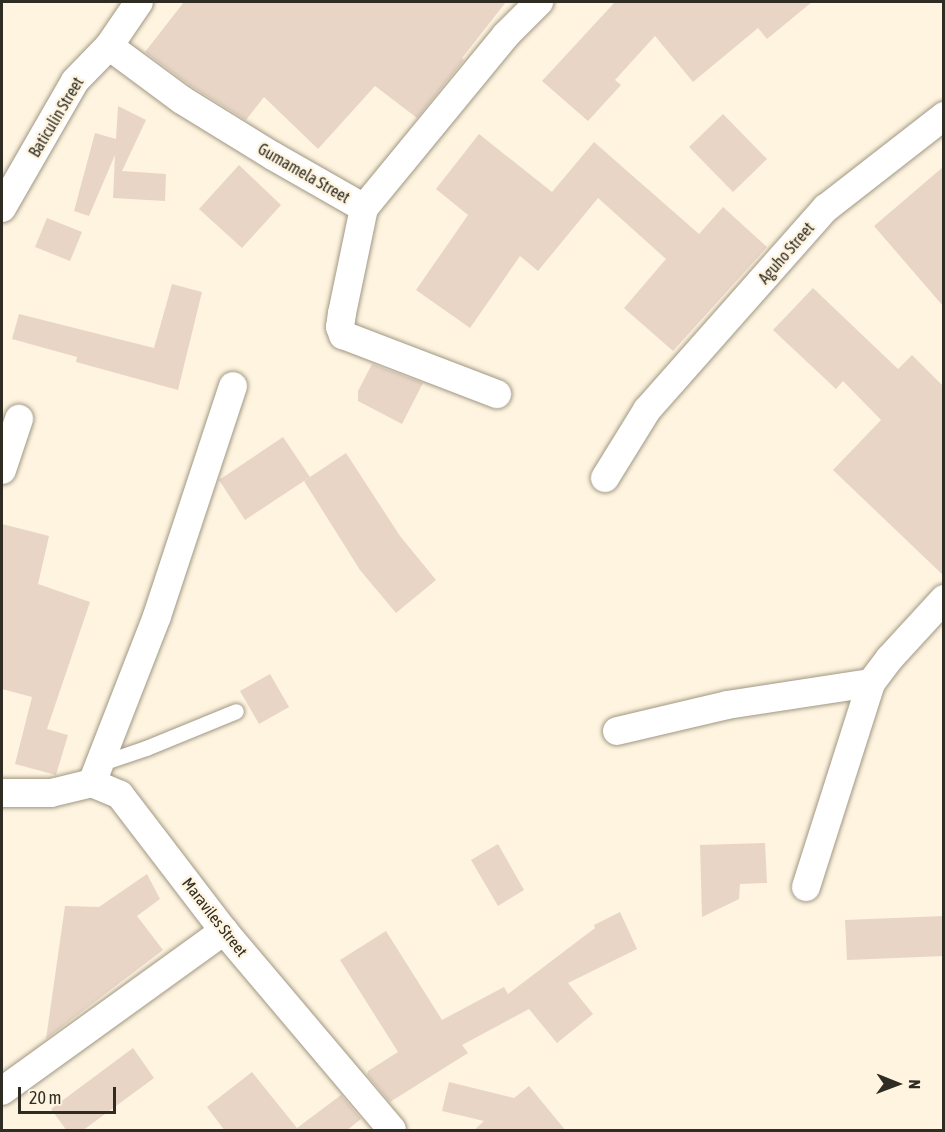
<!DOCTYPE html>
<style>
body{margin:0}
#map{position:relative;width:945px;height:1132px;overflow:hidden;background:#fef4df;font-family:"Asap Condensed",sans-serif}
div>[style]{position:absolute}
.building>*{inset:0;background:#e8d5c6}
.roads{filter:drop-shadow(0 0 2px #a09784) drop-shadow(0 0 2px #a09784)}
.service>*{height:15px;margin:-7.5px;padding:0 7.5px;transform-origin:7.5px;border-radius:7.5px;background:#fff}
.minor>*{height:28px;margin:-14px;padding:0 14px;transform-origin:14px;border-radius:14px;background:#fff}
span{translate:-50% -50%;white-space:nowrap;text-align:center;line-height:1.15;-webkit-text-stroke:5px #fef4df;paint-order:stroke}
.street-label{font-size:16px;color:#2f2c24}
.frame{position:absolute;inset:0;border:3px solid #2f2c24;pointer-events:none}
.north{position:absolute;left:867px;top:1054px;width:60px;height:60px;-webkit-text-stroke:4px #fef4df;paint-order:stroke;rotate:91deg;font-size:16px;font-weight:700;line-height:24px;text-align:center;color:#2f2c24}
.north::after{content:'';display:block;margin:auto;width:21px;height:27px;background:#2f2c24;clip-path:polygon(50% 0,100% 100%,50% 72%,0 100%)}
.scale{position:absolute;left:18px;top:1087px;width:98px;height:27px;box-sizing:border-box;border:3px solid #2f2c24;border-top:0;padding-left:8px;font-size:18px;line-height:21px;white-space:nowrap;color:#2f2c24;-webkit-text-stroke:4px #fef4df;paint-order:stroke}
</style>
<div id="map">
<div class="building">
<div style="clip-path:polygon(184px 2px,506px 2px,462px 58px,464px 60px,417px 118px,375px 86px,318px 149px,264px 97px,246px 120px,191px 86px,145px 52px)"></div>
<div style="clip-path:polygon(615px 2px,812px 2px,767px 39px,758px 28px,693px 82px,655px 36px,615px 80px,621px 85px,588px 121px,542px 81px)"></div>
<div style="clip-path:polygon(118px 106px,146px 120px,122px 171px,166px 174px,165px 201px,113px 198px,115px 155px,89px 216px,74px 211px,95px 133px,116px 139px)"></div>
<div style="clip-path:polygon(723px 114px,767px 159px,733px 192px,689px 147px)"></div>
<div style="clip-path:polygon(479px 134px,552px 192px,594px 142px,699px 234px,723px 207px,767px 247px,673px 351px,624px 308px,666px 259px,598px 198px,538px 271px,520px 256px,470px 328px,416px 290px,468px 215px,436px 189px)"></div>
<div style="clip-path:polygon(239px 165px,281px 205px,242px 248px,199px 209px)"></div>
<div style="clip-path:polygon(943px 167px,943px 306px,874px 226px)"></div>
<div style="clip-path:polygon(47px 218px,82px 232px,70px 261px,35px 247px)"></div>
<div style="clip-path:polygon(172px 284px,202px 292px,178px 390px,76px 362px,77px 357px,12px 339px,19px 314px,154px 348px)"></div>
<div style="clip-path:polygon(813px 288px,898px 369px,912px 355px,944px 387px,944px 576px,833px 470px,881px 420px,843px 381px,836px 389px,773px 330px)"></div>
<div style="clip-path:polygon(372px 364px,423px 383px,402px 424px,358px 401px,358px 391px)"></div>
<div style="clip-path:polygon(283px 437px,310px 477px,245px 520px,219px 480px)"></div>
<div style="clip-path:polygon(346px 453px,400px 536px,436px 580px,396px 613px,360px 570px,304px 481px)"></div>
<div style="clip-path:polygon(2px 524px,49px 536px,38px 584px,90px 602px,47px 729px,68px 735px,56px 775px,15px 764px,32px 697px,2px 689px)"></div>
<div style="clip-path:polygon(270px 674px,289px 707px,259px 724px,240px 691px)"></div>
<div style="clip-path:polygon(765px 843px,767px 883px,740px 884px,739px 899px,702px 917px,700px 845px)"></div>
<div style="clip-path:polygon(498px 844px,524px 890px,498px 906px,471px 860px)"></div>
<div style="clip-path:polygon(147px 874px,160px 899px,137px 916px,163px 950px,46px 1039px,65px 906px,99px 907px)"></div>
<div style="clip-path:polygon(620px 912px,637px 949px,568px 983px,593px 1014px,557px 1043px,529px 1009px,462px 1045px,468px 1053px,390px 1102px,367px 1075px,368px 1071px,398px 1052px,340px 960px,386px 931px,442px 1020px,504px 987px,508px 994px,595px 928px,594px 925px)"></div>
<div style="clip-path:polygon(944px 916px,944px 956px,847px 960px,845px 920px)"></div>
<div style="clip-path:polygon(133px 1048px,154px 1078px,82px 1131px,67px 1131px,51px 1109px)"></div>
<div style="clip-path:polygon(252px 1072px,297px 1128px,341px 1095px,361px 1119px,346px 1131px,225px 1131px,207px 1107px)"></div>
<div style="clip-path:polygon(449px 1082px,514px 1098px,529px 1086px,566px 1131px,473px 1131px,484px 1121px,442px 1111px)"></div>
</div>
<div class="roads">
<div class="service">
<div style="left:99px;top:764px;width:50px;rotate:-18.8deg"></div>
<div style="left:146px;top:748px;width:97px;rotate:-22.3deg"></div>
</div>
<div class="minor">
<div style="left:109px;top:46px;width:91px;rotate:36.5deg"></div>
<div style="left:182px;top:100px;width:107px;rotate:31.6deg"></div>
<div style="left:273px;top:156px;width:105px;rotate:29.7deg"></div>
<div style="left:364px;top:208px;width:224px;rotate:-50.6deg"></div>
<div style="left:506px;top:35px;width:47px;rotate:-45deg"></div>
<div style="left:2px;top:208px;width:146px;rotate:-60.1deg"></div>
<div style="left:75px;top:81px;width:49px;rotate:-45.8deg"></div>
<div style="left:109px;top:46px;width:53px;rotate:-55.7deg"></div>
<div style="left:364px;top:208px;width:107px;rotate:101.8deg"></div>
<div style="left:342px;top:313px;width:14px;rotate:98deg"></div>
<div style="left:340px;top:327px;width:9px;rotate:69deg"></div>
<div style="left:343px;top:335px;width:165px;rotate:21deg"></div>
<div style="left:2px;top:470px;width:54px;rotate:-71.6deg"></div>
<div style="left:605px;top:478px;width:80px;rotate:-58.3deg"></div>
<div style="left:647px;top:410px;width:270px;rotate:-48.5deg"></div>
<div style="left:826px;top:208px;width:150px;rotate:-37.9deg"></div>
<div style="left:617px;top:731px;width:113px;rotate:-13.3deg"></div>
<div style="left:727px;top:705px;width:146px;rotate:-8.7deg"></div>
<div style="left:871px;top:683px;width:31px;rotate:-53deg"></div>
<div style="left:890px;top:658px;width:80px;rotate:-47.5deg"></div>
<div style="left:92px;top:783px;width:179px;rotate:-68.7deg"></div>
<div style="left:157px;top:616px;width:242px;rotate:-71.7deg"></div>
<div style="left:2px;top:793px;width:49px"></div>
<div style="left:51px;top:793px;width:42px;rotate:-13.7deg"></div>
<div style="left:92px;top:783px;width:30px;rotate:23deg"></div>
<div style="left:120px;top:795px;width:171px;rotate:52.6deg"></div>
<div style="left:224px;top:931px;width:260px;rotate:49.8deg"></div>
<div style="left:806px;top:887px;width:214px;rotate:-72.3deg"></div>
<div style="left:2px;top:1091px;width:274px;rotate:-35.8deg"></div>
</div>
</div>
<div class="street-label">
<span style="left:56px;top:117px;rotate:-59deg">Baticulin Street</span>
<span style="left:304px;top:173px;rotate:30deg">Gumamela Street</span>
<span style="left:786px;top:253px;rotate:-49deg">Aguho Street</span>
<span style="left:215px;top:917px;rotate:52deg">Maraviles Street</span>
</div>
<div class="frame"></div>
<div class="north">N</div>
<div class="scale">20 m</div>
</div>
